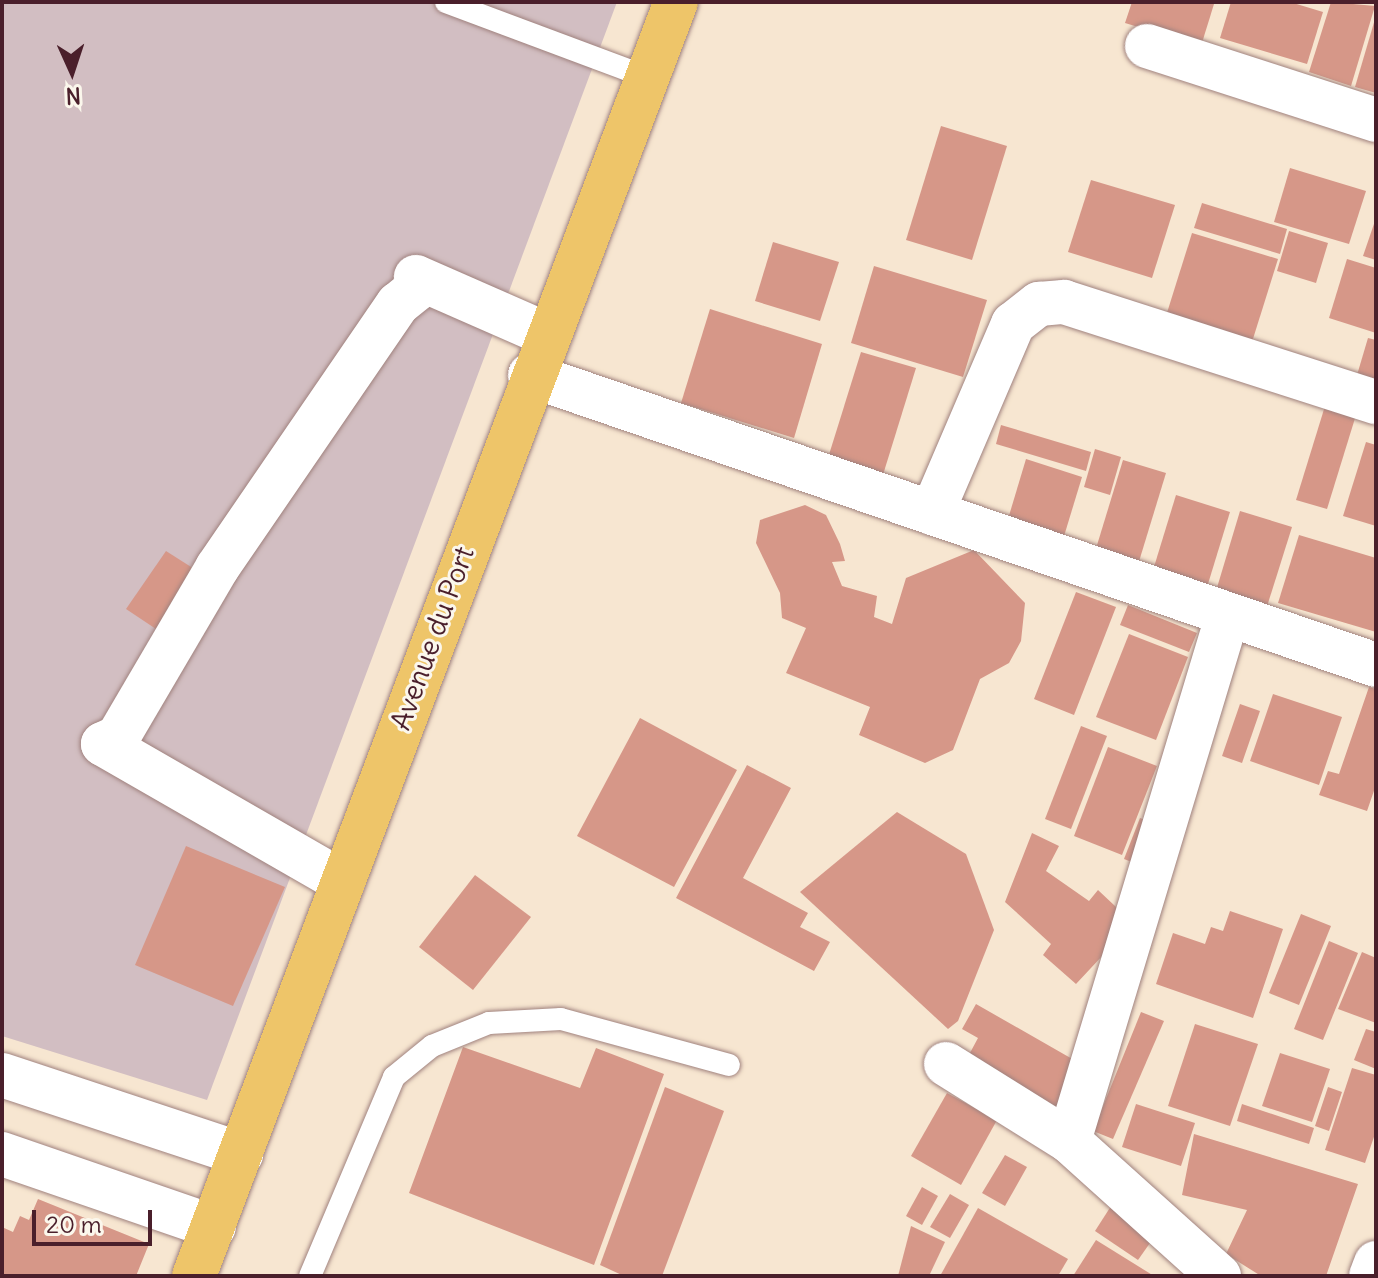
<!DOCTYPE html>
<style>
body{margin:0}
#map{position:relative;width:1378px;height:1278px;overflow:hidden;background:#f7e6d1;font-family:Delius,sans-serif}
div>[style]{position:absolute}
.industrial>*{inset:0;background:#d2bec2}
.building>*{inset:0;background:#d69788}
.roads{filter:drop-shadow(0 0 2px #a0827e) drop-shadow(0 0 2px #a0827e)}
.service>*{height:22px;margin:-11px;padding:0 11px;transform-origin:11px;border-radius:11px;background:#fff}
.minor>*{height:44px;margin:-22px;padding:0 22px;transform-origin:22px;border-radius:22px;background:#fff}
.primary>*{height:44px;margin:-22px;padding:0 22px;transform-origin:22px;border-radius:22px;background:#eec569}
span{translate:-50% -50%;white-space:nowrap;text-align:center;line-height:1.15;-webkit-text-stroke:6px #fbf7ec;paint-order:stroke}
.street-label{font-size:28px;color:#4a1f2b}
.frame{position:absolute;inset:0;border:4px solid #4a1f2b;pointer-events:none}
.north{position:absolute;left:32px;top:32px;width:80px;height:80px;-webkit-text-stroke:6px #fbf7ec;paint-order:stroke;rotate:177deg;font-size:22px;font-weight:700;line-height:32px;text-align:center;color:#4a1f2b}
.north::after{content:'';display:block;margin:auto;width:28px;height:36px;background:#4a1f2b;clip-path:polygon(50% 0,100% 100%,50% 72%,0 100%)}
.scale{position:absolute;left:32px;top:1210px;width:120px;height:36px;box-sizing:border-box;border:4px solid #4a1f2b;border-top:0;padding-left:10px;font-size:24px;line-height:28px;white-space:nowrap;color:#4a1f2b;-webkit-text-stroke:6px #fbf7ec;paint-order:stroke}
</style>
<div id="map">
<div class="industrial">
<div style="clip-path:polygon(2px 2px,617px 2px,207px 1100px,2px 1036px)"></div>
</div>
<div class="building">
<div style="clip-path:polygon(1132px 2px,1214px 4px,1201px 46px,1125px 23px)"></div>
<div style="clip-path:polygon(1231px 2px,1290px 2px,1323px 12px,1307px 64px,1220px 38px)"></div>
<div style="clip-path:polygon(1331px 2px,1375px 6px,1351px 86px,1309px 72px)"></div>
<div style="clip-path:polygon(1375px 19px,1376px 19px,1376px 93px,1355px 87px)"></div>
<div style="clip-path:polygon(941px 126px,1007px 146px,972px 260px,906px 240px)"></div>
<div style="clip-path:polygon(1290px 168px,1366px 191px,1349px 244px,1274px 222px)"></div>
<div style="clip-path:polygon(1091px 180px,1175px 205px,1152px 278px,1068px 252px)"></div>
<div style="clip-path:polygon(1202px 203px,1287px 229px,1280px 254px,1194px 228px)"></div>
<div style="clip-path:polygon(1376px 218px,1376px 260px,1363px 256px)"></div>
<div style="clip-path:polygon(1289px 231px,1328px 243px,1316px 283px,1277px 271px)"></div>
<div style="clip-path:polygon(1192px 233px,1278px 259px,1252px 342px,1166px 316px)"></div>
<div style="clip-path:polygon(773px 242px,839px 262px,820px 321px,755px 301px)"></div>
<div style="clip-path:polygon(1347px 259px,1376px 268px,1376px 333px,1329px 318px)"></div>
<div style="clip-path:polygon(874px 266px,987px 300px,963px 377px,851px 343px)"></div>
<div style="clip-path:polygon(710px 309px,822px 344px,794px 438px,681px 403px)"></div>
<div style="clip-path:polygon(1368px 338px,1376px 340px,1376px 380px,1357px 375px)"></div>
<div style="clip-path:polygon(861px 352px,916px 368px,882px 478px,827px 461px)"></div>
<div style="clip-path:polygon(1325px 406px,1356px 415px,1327px 509px,1296px 500px)"></div>
<div style="clip-path:polygon(1001px 425px,1091px 452px,1086px 471px,996px 444px)"></div>
<div style="clip-path:polygon(1366px 442px,1376px 445px,1376px 526px,1343px 516px)"></div>
<div style="clip-path:polygon(1095px 449px,1121px 457px,1110px 495px,1084px 487px)"></div>
<div style="clip-path:polygon(1026px 459px,1082px 477px,1061px 546px,1005px 529px)"></div>
<div style="clip-path:polygon(1123px 460px,1166px 473px,1137px 568px,1094px 555px)"></div>
<div style="clip-path:polygon(1176px 495px,1230px 512px,1204px 597px,1150px 580px)"></div>
<div style="clip-path:polygon(805px 505px,826px 515px,840px 544px,845px 561px,832px 562px,842px 586px,877px 596px,874px 617px,892px 624px,906px 578px,974px 550px,1025px 603px,1021px 641px,1009px 663px,980px 679px,953px 750px,925px 763px,859px 735px,870px 707px,786px 673px,806px 628px,782px 618px,780px 593px,756px 543px,760px 520px)"></div>
<div style="clip-path:polygon(1240px 511px,1292px 527px,1264px 616px,1213px 601px)"></div>
<div style="clip-path:polygon(1299px 535px,1376px 558px,1376px 632px,1278px 603px)"></div>
<div style="clip-path:polygon(166px 551px,199px 572px,159px 631px,126px 609px)"></div>
<div style="clip-path:polygon(1076px 592px,1116px 607px,1074px 715px,1034px 699px)"></div>
<div style="clip-path:polygon(1128px 605px,1197px 633px,1189px 652px,1120px 625px)"></div>
<div style="clip-path:polygon(1129px 634px,1188px 657px,1156px 740px,1096px 717px)"></div>
<div style="clip-path:polygon(1369px 687px,1376px 689px,1376px 785px,1367px 811px,1319px 795px,1328px 771px,1339px 774px)"></div>
<div style="clip-path:polygon(1273px 694px,1342px 717px,1319px 785px,1250px 761px)"></div>
<div style="clip-path:polygon(1240px 704px,1260px 711px,1242px 763px,1222px 756px)"></div>
<div style="clip-path:polygon(640px 718px,737px 770px,674px 887px,577px 836px)"></div>
<div style="clip-path:polygon(1081px 726px,1107px 736px,1071px 829px,1045px 819px)"></div>
<div style="clip-path:polygon(1108px 747px,1157px 766px,1122px 855px,1074px 836px)"></div>
<div style="clip-path:polygon(747px 765px,791px 788px,743px 878px,808px 913px,800px 927px,830px 942px,814px 971px,676px 898px)"></div>
<div style="clip-path:polygon(897px 812px,966px 854px,994px 930px,958px 1021px,948px 1029px,800px 892px)"></div>
<div style="clip-path:polygon(1140px 818px,1163px 827px,1147px 868px,1124px 859px)"></div>
<div style="clip-path:polygon(1032px 833px,1059px 846px,1046px 871px,1089px 901px,1098px 890px,1133px 923px,1076px 984px,1043px 955px,1051px 944px,1005px 902px)"></div>
<div style="clip-path:polygon(186px 846px,285px 887px,233px 1006px,135px 965px)"></div>
<div style="clip-path:polygon(475px 875px,531px 917px,473px 990px,419px 947px)"></div>
<div style="clip-path:polygon(1230px 911px,1283px 929px,1253px 1018px,1156px 984px,1173px 933px,1205px 944px,1211px 927px,1223px 931px)"></div>
<div style="clip-path:polygon(1301px 914px,1331px 926px,1299px 1005px,1269px 993px)"></div>
<div style="clip-path:polygon(1329px 941px,1358px 953px,1323px 1040px,1294px 1029px)"></div>
<div style="clip-path:polygon(1362px 952px,1376px 958px,1376px 1023px,1338px 1009px)"></div>
<div style="clip-path:polygon(976px 1004px,1081px 1064px,1052px 1114px,964px 1064px,978px 1038px,962px 1029px)"></div>
<div style="clip-path:polygon(1141px 1012px,1164px 1021px,1113px 1139px,1093px 1131px)"></div>
<div style="clip-path:polygon(1195px 1024px,1258px 1044px,1230px 1126px,1168px 1106px)"></div>
<div style="clip-path:polygon(1366px 1029px,1376px 1032px,1376px 1069px,1354px 1060px)"></div>
<div style="clip-path:polygon(463px 1047px,580px 1088px,596px 1048px,664px 1074px,594px 1265px,409px 1193px)"></div>
<div style="clip-path:polygon(1280px 1053px,1330px 1069px,1312px 1122px,1262px 1106px)"></div>
<div style="clip-path:polygon(1352px 1068px,1376px 1075px,1376px 1131px,1365px 1163px,1325px 1150px)"></div>
<div style="clip-path:polygon(665px 1087px,724px 1111px,662px 1276px,624px 1276px,600px 1265px)"></div>
<div style="clip-path:polygon(1328px 1087px,1342px 1092px,1329px 1131px,1315px 1126px)"></div>
<div style="clip-path:polygon(947px 1093px,997px 1120px,961px 1185px,911px 1156px)"></div>
<div style="clip-path:polygon(1136px 1104px,1195px 1123px,1181px 1166px,1122px 1147px)"></div>
<div style="clip-path:polygon(1242px 1104px,1314px 1128px,1309px 1144px,1237px 1121px)"></div>
<div style="clip-path:polygon(1194px 1134px,1358px 1184px,1326px 1276px,1261px 1276px,1226px 1254px,1247px 1210px,1182px 1195px)"></div>
<div style="clip-path:polygon(1005px 1155px,1027px 1167px,1005px 1206px,982px 1193px)"></div>
<div style="clip-path:polygon(922px 1187px,938px 1196px,922px 1225px,906px 1216px)"></div>
<div style="clip-path:polygon(950px 1194px,969px 1205px,950px 1238px,930px 1227px)"></div>
<div style="clip-path:polygon(38px 1199px,149px 1244px,136px 1276px,2px 1276px,2px 1227px,13px 1232px,20px 1216px,29px 1220px)"></div>
<div style="clip-path:polygon(1113px 1203px,1157px 1233px,1138px 1260px,1095px 1231px)"></div>
<div style="clip-path:polygon(978px 1208px,1068px 1259px,1058px 1276px,940px 1276px)"></div>
<div style="clip-path:polygon(911px 1226px,945px 1242px,929px 1276px,898px 1276px)"></div>
<div style="clip-path:polygon(1096px 1240px,1154px 1276px,1073px 1276px)"></div>
</div>
<div class="roads">
<div class="service">
<div style="left:446px;top:2px;width:215px;rotate:20.5deg"></div>
<div style="left:310px;top:1276px;width:216px;rotate:-67.1deg"></div>
<div style="left:394px;top:1077px;width:49px;rotate:-39.2deg"></div>
<div style="left:432px;top:1046px;width:61px;rotate:-22deg"></div>
<div style="left:489px;top:1023px;width:72px;rotate:-3.2deg"></div>
<div style="left:561px;top:1019px;width:174px;rotate:15.3deg"></div>
</div>
<div class="minor">
<div style="left:1147px;top:46px;width:241px;rotate:17.9deg"></div>
<div style="left:530px;top:375px;width:894px;rotate:18.92deg"></div>
<div style="left:932px;top:513px;width:206px;rotate:-66.8deg"></div>
<div style="left:1013px;top:324px;width:33px;rotate:-38deg"></div>
<div style="left:1039px;top:304px;width:25px;rotate:-5deg"></div>
<div style="left:1064px;top:302px;width:328px;rotate:17.8deg"></div>
<div style="left:343px;top:882px;width:277px;rotate:-150.1deg"></div>
<div style="left:103px;top:744px;width:17px;rotate:-25deg"></div>
<div style="left:118px;top:737px;width:196px;rotate:-59.6deg"></div>
<div style="left:217px;top:568px;width:320px;rotate:-55.6deg"></div>
<div style="left:398px;top:304px;width:26px;rotate:-39deg"></div>
<div style="left:418px;top:288px;width:11px;rotate:-100deg"></div>
<div style="left:416px;top:277px;width:144px;rotate:23.7deg"></div>
<div style="left:946px;top:1064px;width:145px;rotate:32deg"></div>
<div style="left:1069px;top:1141px;width:202px;rotate:42deg"></div>
<div style="left:2px;top:1075px;width:252px;rotate:18.3deg"></div>
<div style="left:1069px;top:1141px;width:550px;rotate:-73.21deg"></div>
<div style="left:2px;top:1154px;width:224px;rotate:19deg"></div>
<div style="left:1371px;top:1276px;width:14px;rotate:-69deg"></div>
</div>
<div class="primary">
<div style="left:194px;top:1276px;width:1362px;rotate:-69.28deg"></div>
</div>
</div>
<div class="street-label">
<span style="left:432px;top:638px;rotate:-70deg">Avenue du Port</span>
</div>
<div class="frame"></div>
<div class="north">N</div>
<div class="scale">20 m</div>
</div>
